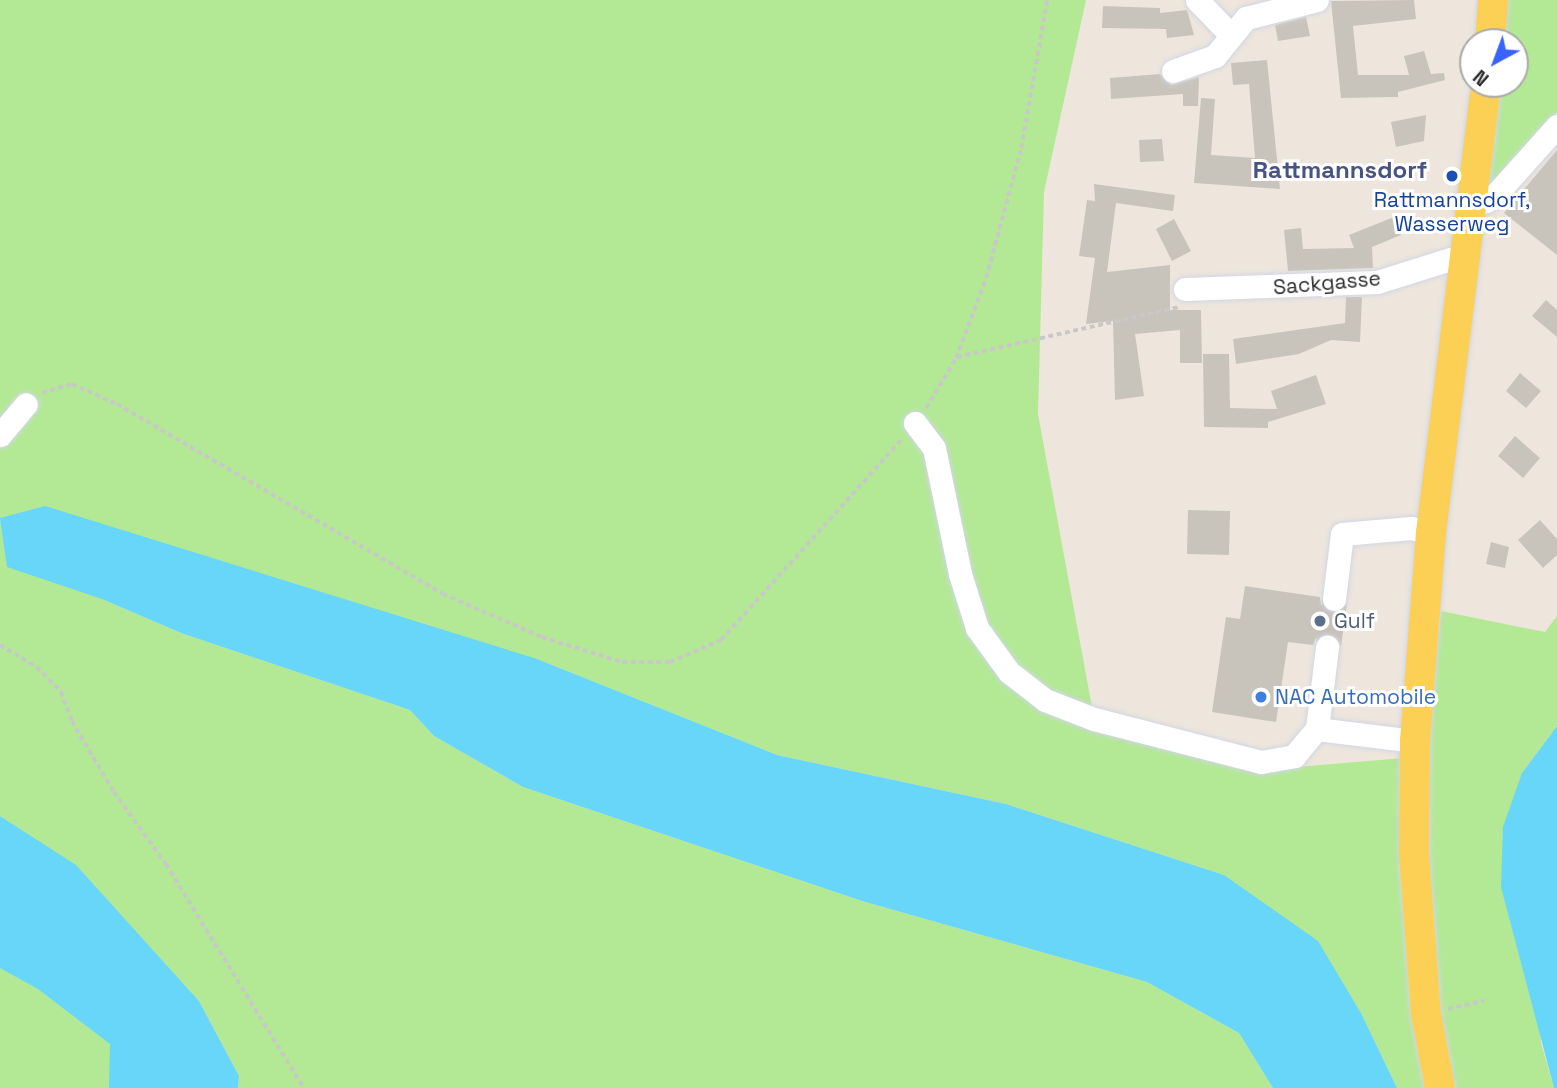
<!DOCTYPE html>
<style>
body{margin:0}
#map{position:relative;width:1557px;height:1088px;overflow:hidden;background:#eee6dc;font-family:"Space Grotesk",sans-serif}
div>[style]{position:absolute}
.green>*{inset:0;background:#b3e994}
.water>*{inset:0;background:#67d6f8}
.building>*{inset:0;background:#c9c4bb}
.minor-tunnel>*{height:23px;margin-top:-11.5px;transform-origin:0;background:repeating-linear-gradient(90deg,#c7c1b9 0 23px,transparent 0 34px)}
.path>*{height:3.5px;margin-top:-1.75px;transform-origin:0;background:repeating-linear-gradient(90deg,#c8c8c8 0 5px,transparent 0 8.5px)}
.roads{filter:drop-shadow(0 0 2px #d1d6e5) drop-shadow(0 0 2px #d1d6e5)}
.minor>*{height:23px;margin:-11.5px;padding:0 11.5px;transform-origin:11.5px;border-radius:11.5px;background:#fff}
.major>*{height:30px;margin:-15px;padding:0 15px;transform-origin:15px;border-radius:15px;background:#fcd054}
.dots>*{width:19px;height:19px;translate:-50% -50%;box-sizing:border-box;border:4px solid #fff;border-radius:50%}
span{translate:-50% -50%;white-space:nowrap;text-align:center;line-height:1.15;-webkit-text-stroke:6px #fff;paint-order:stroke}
.transit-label{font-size:21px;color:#164399}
.street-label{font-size:21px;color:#2b2b2b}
.service-label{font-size:21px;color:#4e5e75}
.left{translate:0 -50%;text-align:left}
.shop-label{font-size:21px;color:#366cbe}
.quarter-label{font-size:24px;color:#475380;font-weight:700}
.north{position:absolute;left:1459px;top:28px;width:70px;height:70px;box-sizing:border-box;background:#fff;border:2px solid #aaa;border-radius:50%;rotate:221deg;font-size:19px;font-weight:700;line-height:28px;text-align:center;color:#2b2b2b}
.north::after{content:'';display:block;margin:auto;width:24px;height:32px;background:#3863ff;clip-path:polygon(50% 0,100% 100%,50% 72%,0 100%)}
</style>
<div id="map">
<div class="green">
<div style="clip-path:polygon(0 0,1086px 0,1044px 192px,1038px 414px,1096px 729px,1285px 768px,1427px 756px,1441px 611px,1545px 632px,1557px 616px,1557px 726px,1522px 773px,1541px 1043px,1554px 1088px,1397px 1088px,1362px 1015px,1224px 875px,1006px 804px,777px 755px,537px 659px,102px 599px,181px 633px,410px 710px,434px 736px,523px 787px,862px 901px,1147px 982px,1239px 1033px,1273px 1088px,238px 1088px,239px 1076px,199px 1001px,76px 866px,0 816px)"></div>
<div style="clip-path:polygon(1503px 0,1557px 0,1557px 112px,1489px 190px,1495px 84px,1515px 84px,1515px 42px,1499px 42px)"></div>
<div style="clip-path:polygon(0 963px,119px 1034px,113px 1088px,0 1088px)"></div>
</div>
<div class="water">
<div style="clip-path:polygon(45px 506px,537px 659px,777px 755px,1006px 804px,1224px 875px,1318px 941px,1362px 1015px,1397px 1088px,1273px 1088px,1239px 1033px,1147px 982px,862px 901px,523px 787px,434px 736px,410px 710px,181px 633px,102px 599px,7px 567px,0 518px)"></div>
<div style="clip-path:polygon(1557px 726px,1557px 1088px,1554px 1088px,1501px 887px,1503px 827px,1522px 773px)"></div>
<div style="clip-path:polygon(0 816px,76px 865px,199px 1001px,239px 1076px,238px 1088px,109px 1088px,110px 1044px,38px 989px,0 968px)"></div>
</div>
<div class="building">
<div style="clip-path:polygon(1414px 0,1416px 19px,1353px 26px,1358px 75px,1409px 75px,1404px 56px,1424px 51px,1431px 74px,1444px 73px,1445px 80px,1398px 92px,1398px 97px,1341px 98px,1331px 1px)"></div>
<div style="clip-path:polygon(1103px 6px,1160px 8px,1160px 13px,1187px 10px,1194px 35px,1167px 38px,1166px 29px,1102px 28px)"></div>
<div style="clip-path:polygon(1306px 17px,1310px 36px,1278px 41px,1275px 25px)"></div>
<div style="clip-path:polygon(1267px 60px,1280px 189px,1194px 183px,1201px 98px,1215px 99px,1211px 155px,1255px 158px,1249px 84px,1233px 85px,1231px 63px)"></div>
<div style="clip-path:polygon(1160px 74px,1171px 85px,1199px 77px,1198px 106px,1183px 106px,1183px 94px,1111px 99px,1110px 78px)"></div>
<div style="clip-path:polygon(1426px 115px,1424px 141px,1396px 147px,1391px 122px)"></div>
<div style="clip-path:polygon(1162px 139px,1164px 161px,1140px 162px,1139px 140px)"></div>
<div style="clip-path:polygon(1557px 150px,1557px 255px,1504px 213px)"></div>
<div style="clip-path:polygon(1094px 184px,1175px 195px,1173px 211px,1116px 203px,1107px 272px,1170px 265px,1170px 310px,1201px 310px,1202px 363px,1180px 363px,1180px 330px,1135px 334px,1144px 396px,1115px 400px,1113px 321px,1086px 324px,1095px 258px,1079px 256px,1087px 200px,1095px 201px)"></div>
<div style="clip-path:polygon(1394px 217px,1401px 235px,1372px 247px,1373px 268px,1288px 271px,1284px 230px,1301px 228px,1303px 249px,1354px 248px,1349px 235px)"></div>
<div style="clip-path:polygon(1174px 219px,1191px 251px,1172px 261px,1156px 229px)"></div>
<div style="clip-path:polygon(1346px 297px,1362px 297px,1360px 342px,1331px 340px,1299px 354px,1236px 364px,1233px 339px,1345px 323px)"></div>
<div style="clip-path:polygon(1546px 300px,1557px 310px,1557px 337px,1532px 316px)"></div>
<div style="clip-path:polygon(1203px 354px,1229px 354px,1230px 408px,1277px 409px,1271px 391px,1316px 375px,1326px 404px,1268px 422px,1268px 428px,1204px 427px)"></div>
<div style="clip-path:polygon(1520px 373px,1541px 391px,1526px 408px,1506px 391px)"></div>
<div style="clip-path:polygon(1515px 436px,1540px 458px,1523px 478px,1498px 456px)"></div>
<div style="clip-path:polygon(1188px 510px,1230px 511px,1229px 555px,1187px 554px)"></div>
<div style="clip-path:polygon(1540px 520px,1557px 539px,1557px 555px,1543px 568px,1518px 540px)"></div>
<div style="clip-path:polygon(1491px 542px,1509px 547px,1505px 568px,1486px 564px)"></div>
<div style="clip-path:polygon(1245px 586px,1320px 597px,1321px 605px,1332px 613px,1340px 612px,1347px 603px,1341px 647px,1336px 636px,1328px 633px,1316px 638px,1313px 645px,1288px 642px,1276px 722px,1212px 712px,1226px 617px,1240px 619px)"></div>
</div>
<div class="minor-tunnel">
<div style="left:1327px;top:647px;width:49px;rotate:-81.7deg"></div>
</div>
<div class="path">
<div style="left:957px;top:357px;width:227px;rotate:-12.7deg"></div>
<div style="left:42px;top:393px;width:31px;rotate:-17deg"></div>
<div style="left:72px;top:384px;width:49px;rotate:24deg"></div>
<div style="left:117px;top:404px;width:377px;rotate:30.2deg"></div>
<div style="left:443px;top:594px;width:108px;rotate:23.5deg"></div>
<div style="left:542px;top:637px;width:84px;rotate:17.4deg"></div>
<div style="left:622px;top:662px;width:48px"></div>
<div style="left:670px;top:662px;width:56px;rotate:-23.3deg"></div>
<div style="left:721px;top:640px;width:270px;rotate:-48deg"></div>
<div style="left:926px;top:408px;width:58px;rotate:-59deg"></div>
<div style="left:956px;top:358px;width:85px;rotate:-69.4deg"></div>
<div style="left:986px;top:278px;width:135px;rotate:-74.9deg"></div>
<div style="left:1021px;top:148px;width:150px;rotate:-80deg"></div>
<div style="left:0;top:645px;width:43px;rotate:30.7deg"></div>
<div style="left:37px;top:667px;width:35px;rotate:46deg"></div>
<div style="left:61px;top:692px;width:31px;rotate:69deg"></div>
<div style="left:72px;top:721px;width:82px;rotate:59.4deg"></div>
<div style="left:114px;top:792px;width:89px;rotate:54.2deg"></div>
<div style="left:166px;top:864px;width:263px;rotate:58.4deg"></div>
<div style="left:1448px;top:1009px;width:37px;rotate:-13deg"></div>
</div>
<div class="roads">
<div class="minor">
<div style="left:1197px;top:0;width:47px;rotate:45.9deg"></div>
<div style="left:1173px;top:71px;width:45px;rotate:-19.7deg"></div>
<div style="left:1215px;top:56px;width:49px;rotate:-50.8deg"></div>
<div style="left:1246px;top:18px;width:73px;rotate:-14.2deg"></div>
<div style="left:1472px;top:203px;width:14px;rotate:-8deg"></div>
<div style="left:1486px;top:201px;width:14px;rotate:-36deg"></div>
<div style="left:1497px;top:193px;width:90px;rotate:-48.2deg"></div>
<div style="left:1185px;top:289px;width:192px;rotate:-2.1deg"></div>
<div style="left:1377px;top:282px;width:77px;rotate:-17.3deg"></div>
<div style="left:1451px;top:259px;width:15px"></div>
<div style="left:915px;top:423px;width:31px;rotate:53deg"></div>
<div style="left:934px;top:448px;width:129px;rotate:78.3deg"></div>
<div style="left:960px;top:574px;width:57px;rotate:72.5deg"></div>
<div style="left:977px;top:628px;width:54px;rotate:54deg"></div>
<div style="left:1009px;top:672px;width:46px;rotate:37.9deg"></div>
<div style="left:1045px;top:700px;width:53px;rotate:21.2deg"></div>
<div style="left:1094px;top:719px;width:172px;rotate:14.4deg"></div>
<div style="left:1261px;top:762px;width:34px;rotate:-10deg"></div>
<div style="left:1294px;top:756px;width:35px;rotate:-50deg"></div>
<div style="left:0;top:435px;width:40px;rotate:-50deg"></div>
<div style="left:1334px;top:599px;width:65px;rotate:-83deg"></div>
<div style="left:1342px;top:534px;width:69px;rotate:-5deg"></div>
<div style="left:1411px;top:528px;width:21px;rotate:14deg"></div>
<div style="left:1317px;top:729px;width:99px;rotate:7deg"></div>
<div style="left:1317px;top:729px;width:83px;rotate:-83deg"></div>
</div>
<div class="major">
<div style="left:1490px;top:42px;width:42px;rotate:-85.9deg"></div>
<div style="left:1440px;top:1088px;width:75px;rotate:-100.7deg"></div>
<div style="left:1426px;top:1014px;width:160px;rotate:-94.3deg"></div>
<div style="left:1414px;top:854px;width:113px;rotate:-89.5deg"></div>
<div style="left:1415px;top:741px;width:209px;rotate:-85.6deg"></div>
<div style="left:1431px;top:533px;width:452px;rotate:-83deg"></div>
</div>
</div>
<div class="dots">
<div style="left:1452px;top:176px;background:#1a4fb4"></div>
<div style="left:1320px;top:621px;background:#5c6f8a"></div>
<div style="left:1261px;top:697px;background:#3f7fe0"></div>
</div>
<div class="transit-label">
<span style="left:1452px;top:212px">Rattmannsdorf,<br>Wasserweg</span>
</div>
<div class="street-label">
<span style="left:1327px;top:283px;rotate:-5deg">Sackgasse</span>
</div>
<div class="service-label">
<span class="left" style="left:1334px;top:621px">Gulf</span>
</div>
<div class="shop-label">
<span class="left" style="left:1275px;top:697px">NAC Automobile</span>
</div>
<div class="quarter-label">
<span style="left:1340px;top:170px">Rattmannsdorf</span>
</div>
<div class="north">N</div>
</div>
